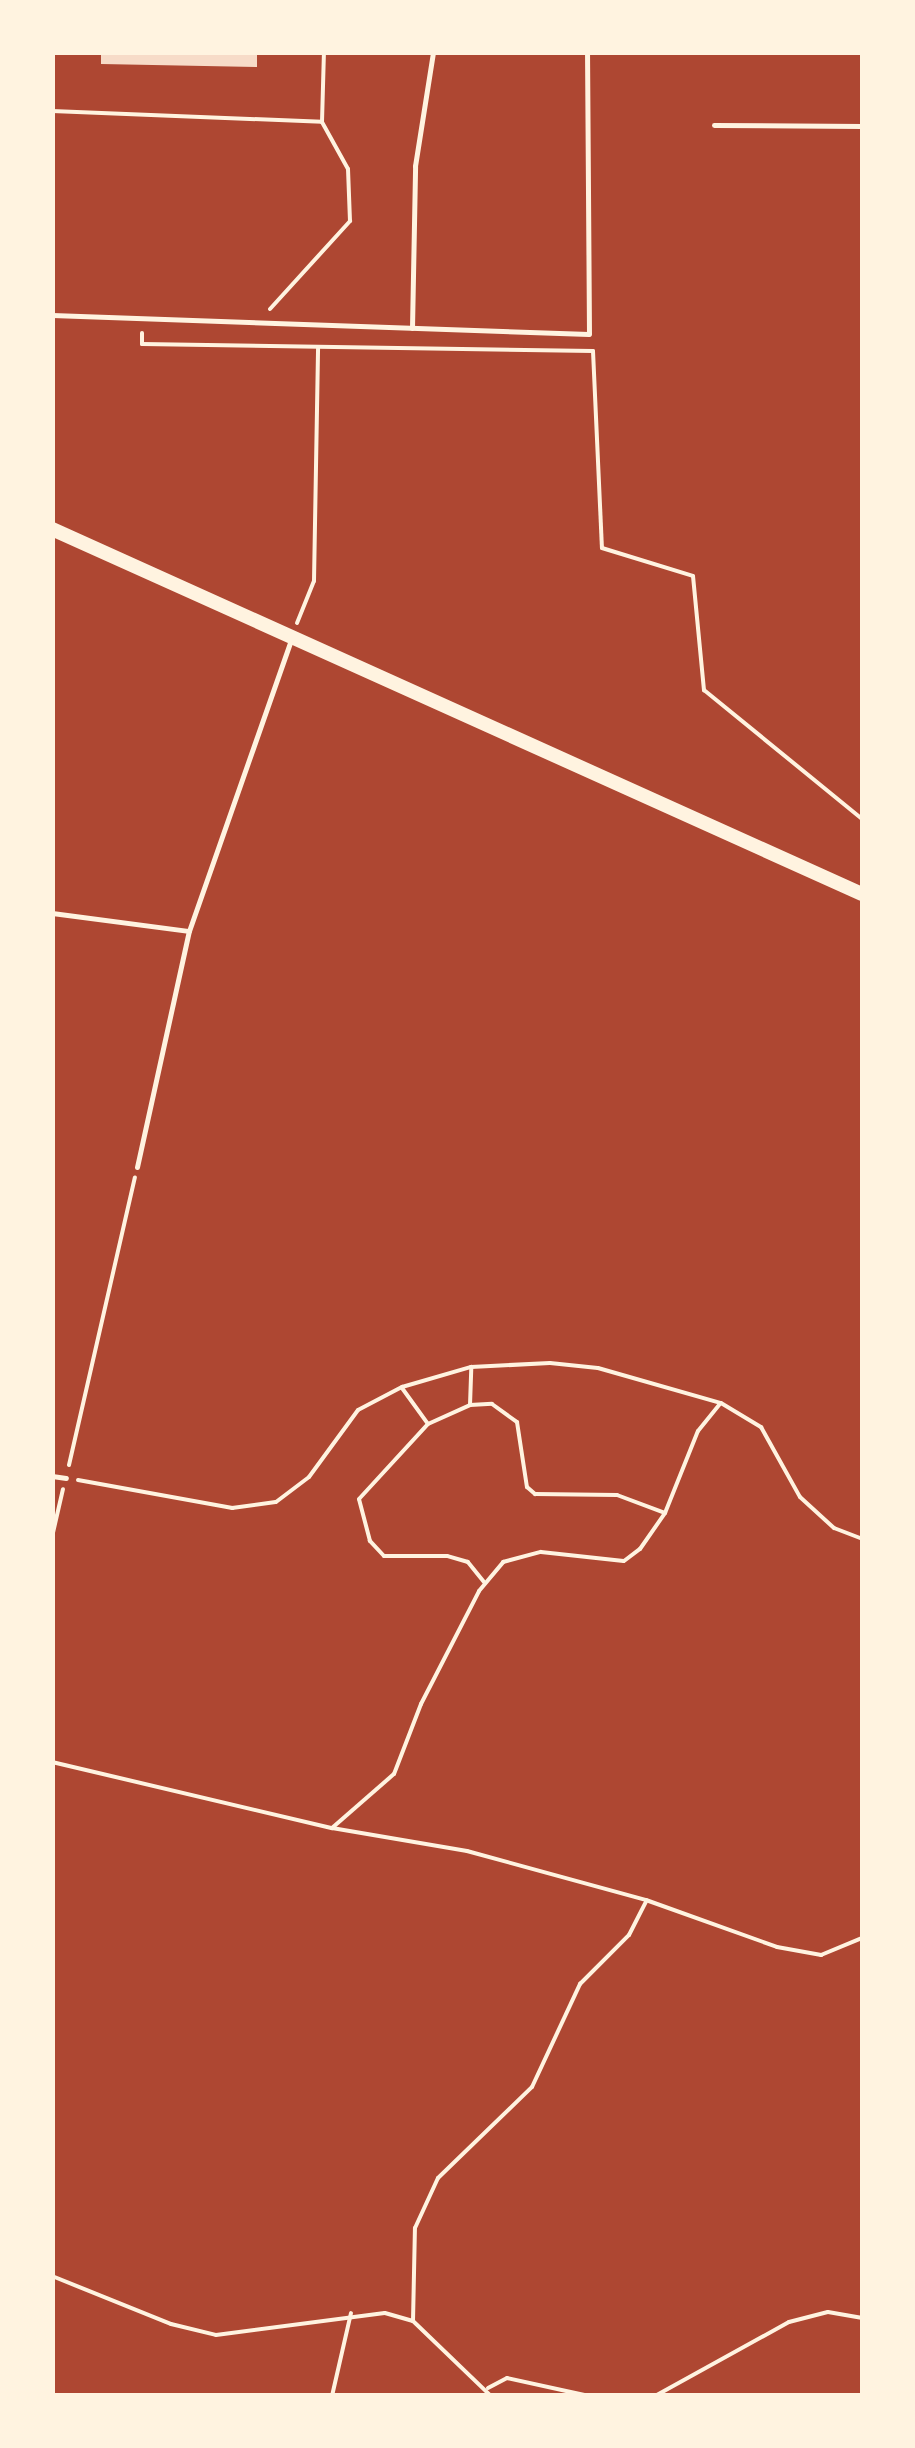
<!DOCTYPE html>
<style>
body{margin:0}
#map{position:relative;width:915px;height:2448px;overflow:hidden;background:#c8553d;font-family:"Alegreya Sans",sans-serif}
div>[style]{position:absolute}
.green>*{inset:0;background:#ae4732}
.building>*{inset:0;background:#f7dbc8}
.path>*{height:4px;margin:-2px;padding:0 2px;transform-origin:2px;border-radius:2px;background:#fff3e0}
.service>*{height:5px;margin:-2.5px;padding:0 2.5px;transform-origin:2.5px;border-radius:2.5px;background:#fff3e0}
.tertiary>*{height:14px;margin:-7px;padding:0 7px;transform-origin:7px;border-radius:7px;background:#fff3e0}
span{translate:-50% -50%;white-space:nowrap;text-align:center;line-height:1.15;-webkit-text-stroke:10px #fff3e0;paint-order:stroke}
.frame{position:absolute;inset:0;border:55px solid #fff3e0;pointer-events:none}
</style>
<div id="map">
<div class="green">
<div style="clip-path:polygon(52px 53px,862px 53px,862px 2395px,53px 2395px)"></div>
</div>
<div class="building">
<div style="clip-path:polygon(101px 52px,257px 52px,257px 67px,101px 64px)"></div>
</div>
<div class="path">
<div style="left:52px;top:111px;width:270px;rotate:2.3deg"></div>
<div style="left:270px;top:309px;width:119px;rotate:-47.7deg"></div>
<div style="left:350px;top:221px;width:52px;rotate:-92.2deg"></div>
<div style="left:348px;top:169px;width:54px;rotate:-119deg"></div>
<div style="left:322px;top:122px;width:70px;rotate:-88.4deg"></div>
<div style="left:142px;top:333px;width:11px;rotate:90deg"></div>
<div style="left:142px;top:344px;width:451px;rotate:0.9deg"></div>
<div style="left:593px;top:351px;width:197px;rotate:87.4deg"></div>
<div style="left:602px;top:548px;width:95px;rotate:17.1deg"></div>
<div style="left:693px;top:576px;width:115px;rotate:84.5deg"></div>
<div style="left:704px;top:690px;width:204px;rotate:39.2deg"></div>
<div style="left:297px;top:623px;width:45px;rotate:-68deg"></div>
<div style="left:314px;top:581px;width:234px;rotate:-89deg"></div>
<div style="left:402px;top:1388px;width:44px;rotate:54.2deg"></div>
<div style="left:470px;top:1405px;width:38px;rotate:-88deg"></div>
<div style="left:69px;top:1465px;width:295px;rotate:-77.1deg"></div>
<div style="left:78px;top:1480px;width:157px;rotate:10.3deg"></div>
<div style="left:232px;top:1508px;width:44px;rotate:-7.8deg"></div>
<div style="left:276px;top:1502px;width:41px;rotate:-37.1deg"></div>
<div style="left:309px;top:1477px;width:83px;rotate:-53.8deg"></div>
<div style="left:358px;top:1410px;width:50px;rotate:-27.6deg"></div>
<div style="left:402px;top:1387px;width:72px;rotate:-16.2deg"></div>
<div style="left:471px;top:1367px;width:79px;rotate:-2.9deg"></div>
<div style="left:550px;top:1363px;width:48px;rotate:5.9deg"></div>
<div style="left:598px;top:1368px;width:128px;rotate:15.9deg"></div>
<div style="left:721px;top:1403px;width:47px;rotate:31deg"></div>
<div style="left:761px;top:1427px;width:80px;rotate:60.9deg"></div>
<div style="left:800px;top:1497px;width:46px;rotate:42.4deg"></div>
<div style="left:834px;top:1528px;width:30px;rotate:21deg"></div>
<div style="left:52px;top:1537px;width:49px;rotate:-77.1deg"></div>
<div style="left:484px;top:1582px;width:26px;rotate:-129deg"></div>
<div style="left:468px;top:1562px;width:22px;rotate:-164deg"></div>
<div style="left:447px;top:1556px;width:63px;rotate:180deg"></div>
<div style="left:384px;top:1556px;width:21px;rotate:-133deg"></div>
<div style="left:370px;top:1541px;width:43px;rotate:-104.7deg"></div>
<div style="left:359px;top:1499px;width:102px;rotate:-47.4deg"></div>
<div style="left:428px;top:1424px;width:46px;rotate:-24.3deg"></div>
<div style="left:470px;top:1405px;width:22px;rotate:-3deg"></div>
<div style="left:492px;top:1404px;width:31px;rotate:36deg"></div>
<div style="left:517px;top:1422px;width:66px;rotate:81.3deg"></div>
<div style="left:527px;top:1487px;width:11px;rotate:41deg"></div>
<div style="left:535px;top:1494px;width:82px;rotate:0.7deg"></div>
<div style="left:617px;top:1495px;width:51px;rotate:20.6deg"></div>
<div style="left:52px;top:1762px;width:288px;rotate:13.3deg"></div>
<div style="left:332px;top:1828px;width:137px;rotate:9.7deg"></div>
<div style="left:467px;top:1851px;width:186px;rotate:15.3deg"></div>
<div style="left:646px;top:1900px;width:139px;rotate:19.7deg"></div>
<div style="left:777px;top:1947px;width:45px;rotate:10.3deg"></div>
<div style="left:821px;top:1955px;width:44px;rotate:-22.5deg"></div>
<div style="left:332px;top:1828px;width:82px;rotate:-41.1deg"></div>
<div style="left:394px;top:1774px;width:75px;rotate:-68.9deg"></div>
<div style="left:421px;top:1704px;width:127px;rotate:-62.8deg"></div>
<div style="left:479px;top:1591px;width:38px;rotate:-50deg"></div>
<div style="left:503px;top:1562px;width:39px;rotate:-15deg"></div>
<div style="left:541px;top:1552px;width:83px;rotate:6.2deg"></div>
<div style="left:624px;top:1561px;width:20px;rotate:-37deg"></div>
<div style="left:640px;top:1549px;width:44px;rotate:-55.2deg"></div>
<div style="left:665px;top:1513px;width:88px;rotate:-68.1deg"></div>
<div style="left:698px;top:1431px;width:36px;rotate:-51deg"></div>
<div style="left:52px;top:2276px;width:128px;rotate:22deg"></div>
<div style="left:171px;top:2324px;width:46px;rotate:13.7deg"></div>
<div style="left:216px;top:2335px;width:170px;rotate:-7.4deg"></div>
<div style="left:385px;top:2313px;width:29px;rotate:16deg"></div>
<div style="left:413px;top:2321px;width:108px;rotate:43.9deg"></div>
<div style="left:413px;top:2321px;width:93px;rotate:-88.8deg"></div>
<div style="left:415px;top:2228px;width:55px;rotate:-65.3deg"></div>
<div style="left:438px;top:2178px;width:131px;rotate:-44.1deg"></div>
<div style="left:532px;top:2087px;width:114px;rotate:-65deg"></div>
<div style="left:580px;top:1984px;width:69px;rotate:-45deg"></div>
<div style="left:629px;top:1935px;width:38px;rotate:-63deg"></div>
<div style="left:488px;top:2388px;width:21px;rotate:-28deg"></div>
<div style="left:507px;top:2378px;width:84px;rotate:12.4deg"></div>
<div style="left:332px;top:2396px;width:85px;rotate:-77.1deg"></div>
<div style="left:655px;top:2396px;width:153px;rotate:-28.9deg"></div>
<div style="left:789px;top:2322px;width:40px;rotate:-14.4deg"></div>
<div style="left:828px;top:2312px;width:35px;rotate:10deg"></div>
</div>
<div class="service">
<div style="left:714px;top:125px;width:148px;rotate:0.4deg"></div>
<div style="left:52px;top:315px;width:537px;rotate:2.03deg"></div>
<div style="left:589px;top:334px;width:282px;rotate:-90.4deg"></div>
<div style="left:412px;top:328px;width:162px;rotate:-88.9deg"></div>
<div style="left:415px;top:166px;width:115px;rotate:-81deg"></div>
<div style="left:52px;top:913px;width:137px;rotate:7.5deg"></div>
<div style="left:137px;top:1167px;width:242px;rotate:-77.6deg"></div>
<div style="left:189px;top:931px;width:308px;rotate:-70.7deg"></div>
<div style="left:52px;top:1476px;width:14px;rotate:8deg"></div>
</div>
<div class="tertiary">
<div style="left:52px;top:529px;width:888px;rotate:24.26deg"></div>
</div>
<div class="frame"></div>
</div>
